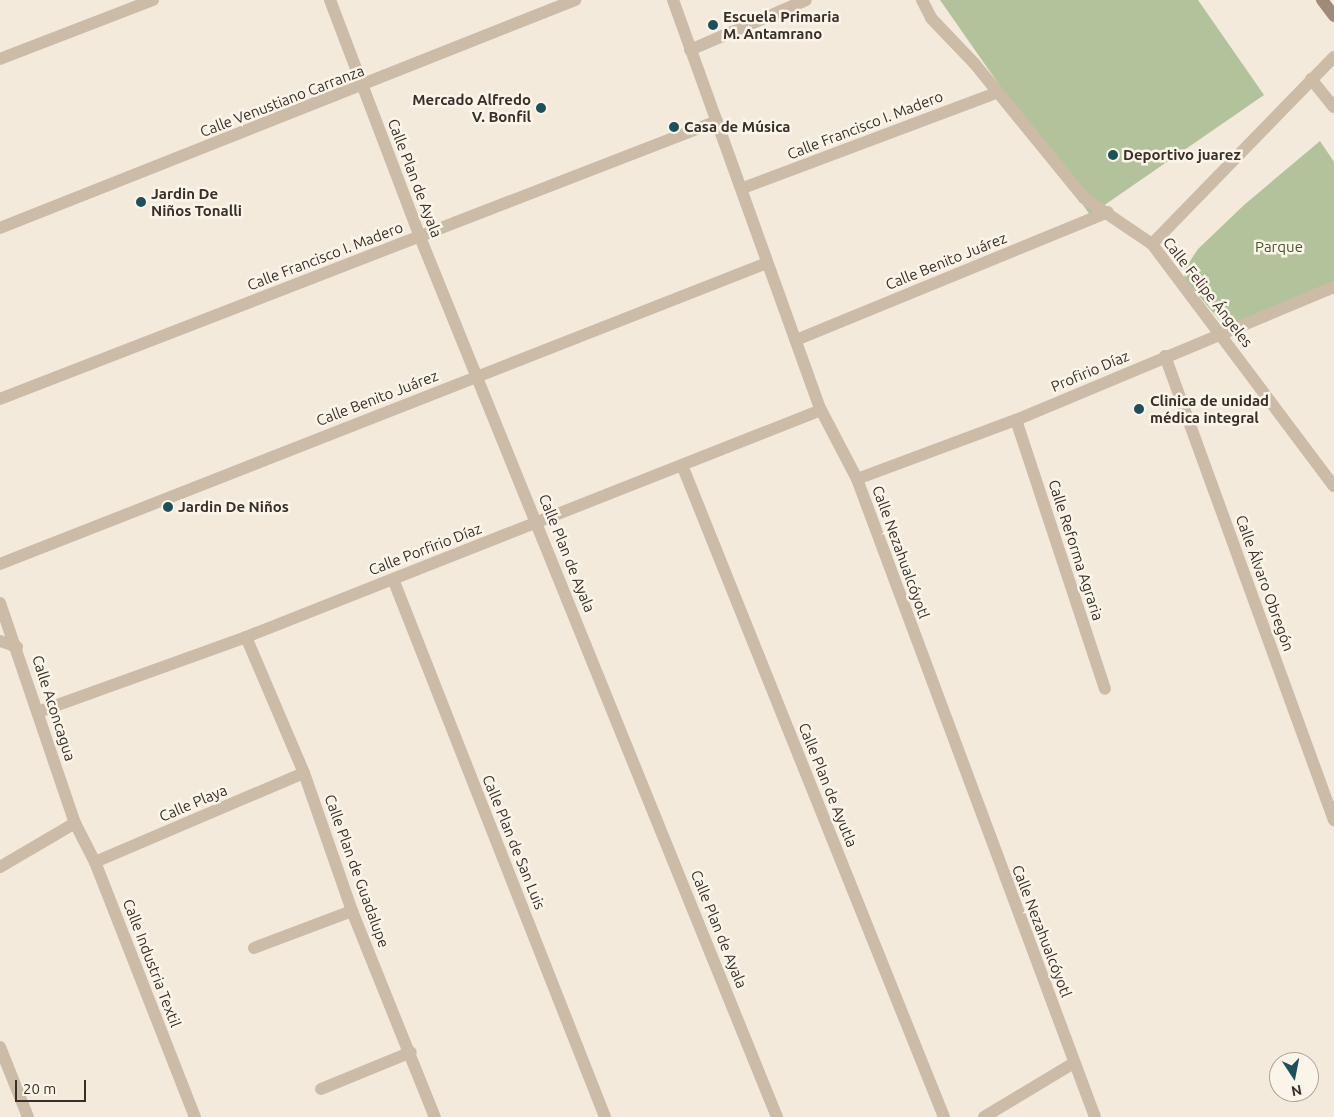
<!DOCTYPE html>
<meta charset="utf-8">
<style>
body{margin:0}
#map{position:relative;width:1334px;height:1117px;overflow:hidden;background:#f3eadc;font-family:Ubuntu,sans-serif}
div>[style]{position:absolute}
.green>*{inset:0;background:#b2c39b}
.street>*{height:12px;margin:-6px;padding:0 6px;transform-origin:6px;border-radius:6px;background:#ccbba7}
.secondary>*{height:12px;margin:-6px;padding:0 6px;transform-origin:6px;border-radius:6px;background:#a08a78}
.dots>*{width:14px;height:14px;translate:-50% -50%;box-sizing:border-box;border:2px solid #faf4e9;border-radius:50%}
span{translate:-50% -50%;white-space:nowrap;text-align:center;line-height:1.15;-webkit-text-stroke:5px #faf4e9;paint-order:stroke}
.poi-label{font-size:15px;color:#382f28;font-weight:700}
.left{translate:0 -50%;text-align:left}
.right{translate:-100% -50%;text-align:right}
.street-label{font-size:15px;color:#382f28}
.park-label{font-size:15px;color:#43572b}
.north{position:absolute;left:1269px;top:1052px;width:50px;height:50px;box-sizing:border-box;background:#faf4e9;border:1px solid #aca59c;border-radius:50%;rotate:169deg;font-size:14px;font-weight:700;line-height:20px;text-align:center;color:#382f28}
.north::after{content:'';display:block;margin:auto;width:18px;height:22px;background:#1c515b;clip-path:polygon(50% 0,100% 100%,50% 72%,0 100%)}
.scale{position:absolute;left:15px;top:1080px;width:71px;height:22px;box-sizing:border-box;border:2px solid #382f28;border-top:0;padding-left:6px;font-size:15px;line-height:18px;white-space:nowrap;color:#382f28;-webkit-text-stroke:4px #faf4e9;paint-order:stroke}
</style>
<div id="map">
<div class="green">
<div style="clip-path:polygon(940px 0,1198px 0,1264px 95px,1090px 215px)"></div>
<div style="clip-path:polygon(1320px 141px,1334px 162px,1334px 284px,1226px 328px,1184px 278px,1186px 267px,1198px 249px,1244px 205px)"></div>
</div>
<div class="street">
<div style="left:330px;top:0;width:254px;rotate:69.2deg"></div>
<div style="left:420px;top:237px;width:950px;rotate:67.92deg"></div>
<div style="left:673px;top:0;width:436px;rotate:70.2deg"></div>
<div style="left:821px;top:410px;width:78px;rotate:62.4deg"></div>
<div style="left:857px;top:479px;width:681px;rotate:69.54deg"></div>
<div style="left:922px;top:0;width:20px;rotate:63deg"></div>
<div style="left:931px;top:18px;width:62px;rotate:46.3deg"></div>
<div style="left:974px;top:63px;width:174px;rotate:50.8deg"></div>
<div style="left:1084px;top:198px;width:82px;rotate:34.1deg"></div>
<div style="left:1152px;top:244px;width:303px;rotate:53.1deg"></div>
<div style="left:690px;top:50px;width:126px;rotate:-23.3deg"></div>
<div style="left:0;top:59px;width:164px;rotate:-21.1deg"></div>
<div style="left:1311px;top:79px;width:36px;rotate:51deg"></div>
<div style="left:743px;top:188px;width:272px;rotate:-20.6deg"></div>
<div style="left:0;top:228px;width:619px;rotate:-21.63deg"></div>
<div style="left:1152px;top:244px;width:261px;rotate:-45.8deg"></div>
<div style="left:796px;top:340px;width:337px;rotate:-22.3deg"></div>
<div style="left:1165px;top:356px;width:494px;rotate:70deg"></div>
<div style="left:0;top:399px;width:769px;rotate:-21.19deg"></div>
<div style="left:1016px;top:420px;width:283px;rotate:71.7deg"></div>
<div style="left:682px;top:465px;width:703px;rotate:68.11deg"></div>
<div style="left:857px;top:479px;width:170px;rotate:-20.4deg"></div>
<div style="left:1016px;top:420px;width:345px;rotate:-22.7deg"></div>
<div style="left:0;top:564px;width:824px;rotate:-21.43deg"></div>
<div style="left:393px;top:579px;width:578px;rotate:68.49deg"></div>
<div style="left:0;top:603px;width:232px;rotate:71.2deg"></div>
<div style="left:75px;top:823px;width:44px;rotate:62.9deg"></div>
<div style="left:95px;top:862px;width:274px;rotate:68.6deg"></div>
<div style="left:246px;top:637px;width:148px;rotate:66.9deg"></div>
<div style="left:304px;top:773px;width:146px;rotate:70.8deg"></div>
<div style="left:352px;top:911px;width:222px;rotate:68.1deg"></div>
<div style="left:0;top:641px;width:18px;rotate:19deg"></div>
<div style="left:38px;top:712px;width:221px;rotate:-19.8deg"></div>
<div style="left:246px;top:637px;width:618px;rotate:-21.54deg"></div>
<div style="left:95px;top:862px;width:227px;rotate:-23.1deg"></div>
<div style="left:0;top:867px;width:87px;rotate:-30.4deg"></div>
<div style="left:254px;top:948px;width:105px;rotate:-20.7deg"></div>
<div style="left:0;top:1047px;width:75px;rotate:68.2deg"></div>
<div style="left:321px;top:1089px;width:97px;rotate:-22.3deg"></div>
<div style="left:984px;top:1117px;width:105px;rotate:-31deg"></div>
</div>
<div class="secondary">
<div style="left:1322px;top:0;width:20px;rotate:53deg"></div>
</div>
<div class="dots">
<div style="left:713px;top:25px;background:#1c515b"></div>
<div style="left:541px;top:108px;background:#1c515b"></div>
<div style="left:674px;top:127px;background:#1c515b"></div>
<div style="left:1113px;top:155px;background:#1c515b"></div>
<div style="left:141px;top:202px;background:#1c515b"></div>
<div style="left:1139px;top:409px;background:#1c515b"></div>
<div style="left:168px;top:507px;background:#1c515b"></div>
</div>
<div class="poi-label">
<span class="left" style="left:723px;top:25px">Escuela Primaria<br>M. Antamrano</span>
<span class="right" style="left:531px;top:108px">Mercado Alfredo<br>V. Bonfil</span>
<span class="left" style="left:684px;top:127px">Casa de Música</span>
<span class="left" style="left:1123px;top:155px">Deportivo juarez</span>
<span class="left" style="left:151px;top:202px">Jardin De<br>Niños Tonalli</span>
<span class="left" style="left:1150px;top:409px">Clinica de unidad<br>médica integral</span>
<span class="left" style="left:178px;top:507px">Jardin De Niños</span>
</div>
<div class="street-label">
<span style="left:282px;top:101px;rotate:-21deg">Calle Venustiano Carranza</span>
<span style="left:865px;top:125px;rotate:-21deg">Calle Francisco I. Madero</span>
<span style="left:415px;top:178px;rotate:69deg">Calle Plan de Ayala</span>
<span style="left:325px;top:256px;rotate:-21deg">Calle Francisco I. Madero</span>
<span style="left:946px;top:261px;rotate:-22deg">Calle Benito Juárez</span>
<span style="left:1208px;top:292px;rotate:52deg">Calle Felipe Ángeles</span>
<span style="left:1090px;top:371px;rotate:-23deg">Profirio Díaz</span>
<span style="left:377px;top:398px;rotate:-21deg">Calle Benito Juárez</span>
<span style="left:425px;top:549px;rotate:-21deg">Calle Porfirio Díaz</span>
<span style="left:1076px;top:550px;rotate:72deg">Calle Reforma Agraria</span>
<span style="left:901px;top:552px;rotate:70deg">Calle Nezahualcóyotl</span>
<span style="left:567px;top:553px;rotate:68deg">Calle Plan de Ayala</span>
<span style="left:1265px;top:583px;rotate:70deg">Calle Álvaro Obregón</span>
<span style="left:54px;top:708px;rotate:72deg">Calle Aconcagua</span>
<span style="left:828px;top:785px;rotate:68deg">Calle Plan de Ayutla</span>
<span style="left:193px;top:803px;rotate:-23deg">Calle Playa</span>
<span style="left:514px;top:842px;rotate:68deg">Calle Plan de San Luis</span>
<span style="left:357px;top:871px;rotate:70deg">Calle Plan de Guadalupe</span>
<span style="left:719px;top:929px;rotate:68deg">Calle Plan de Ayala</span>
<span style="left:1042px;top:931px;rotate:69deg">Calle Nezahualcóyotl</span>
<span style="left:152px;top:963px;rotate:69deg">Calle Industria Textil</span>
</div>
<div class="park-label">
<span style="left:1279px;top:247px">Parque</span>
</div>
<div class="north">N</div>
<div class="scale">20 m</div>
</div>
